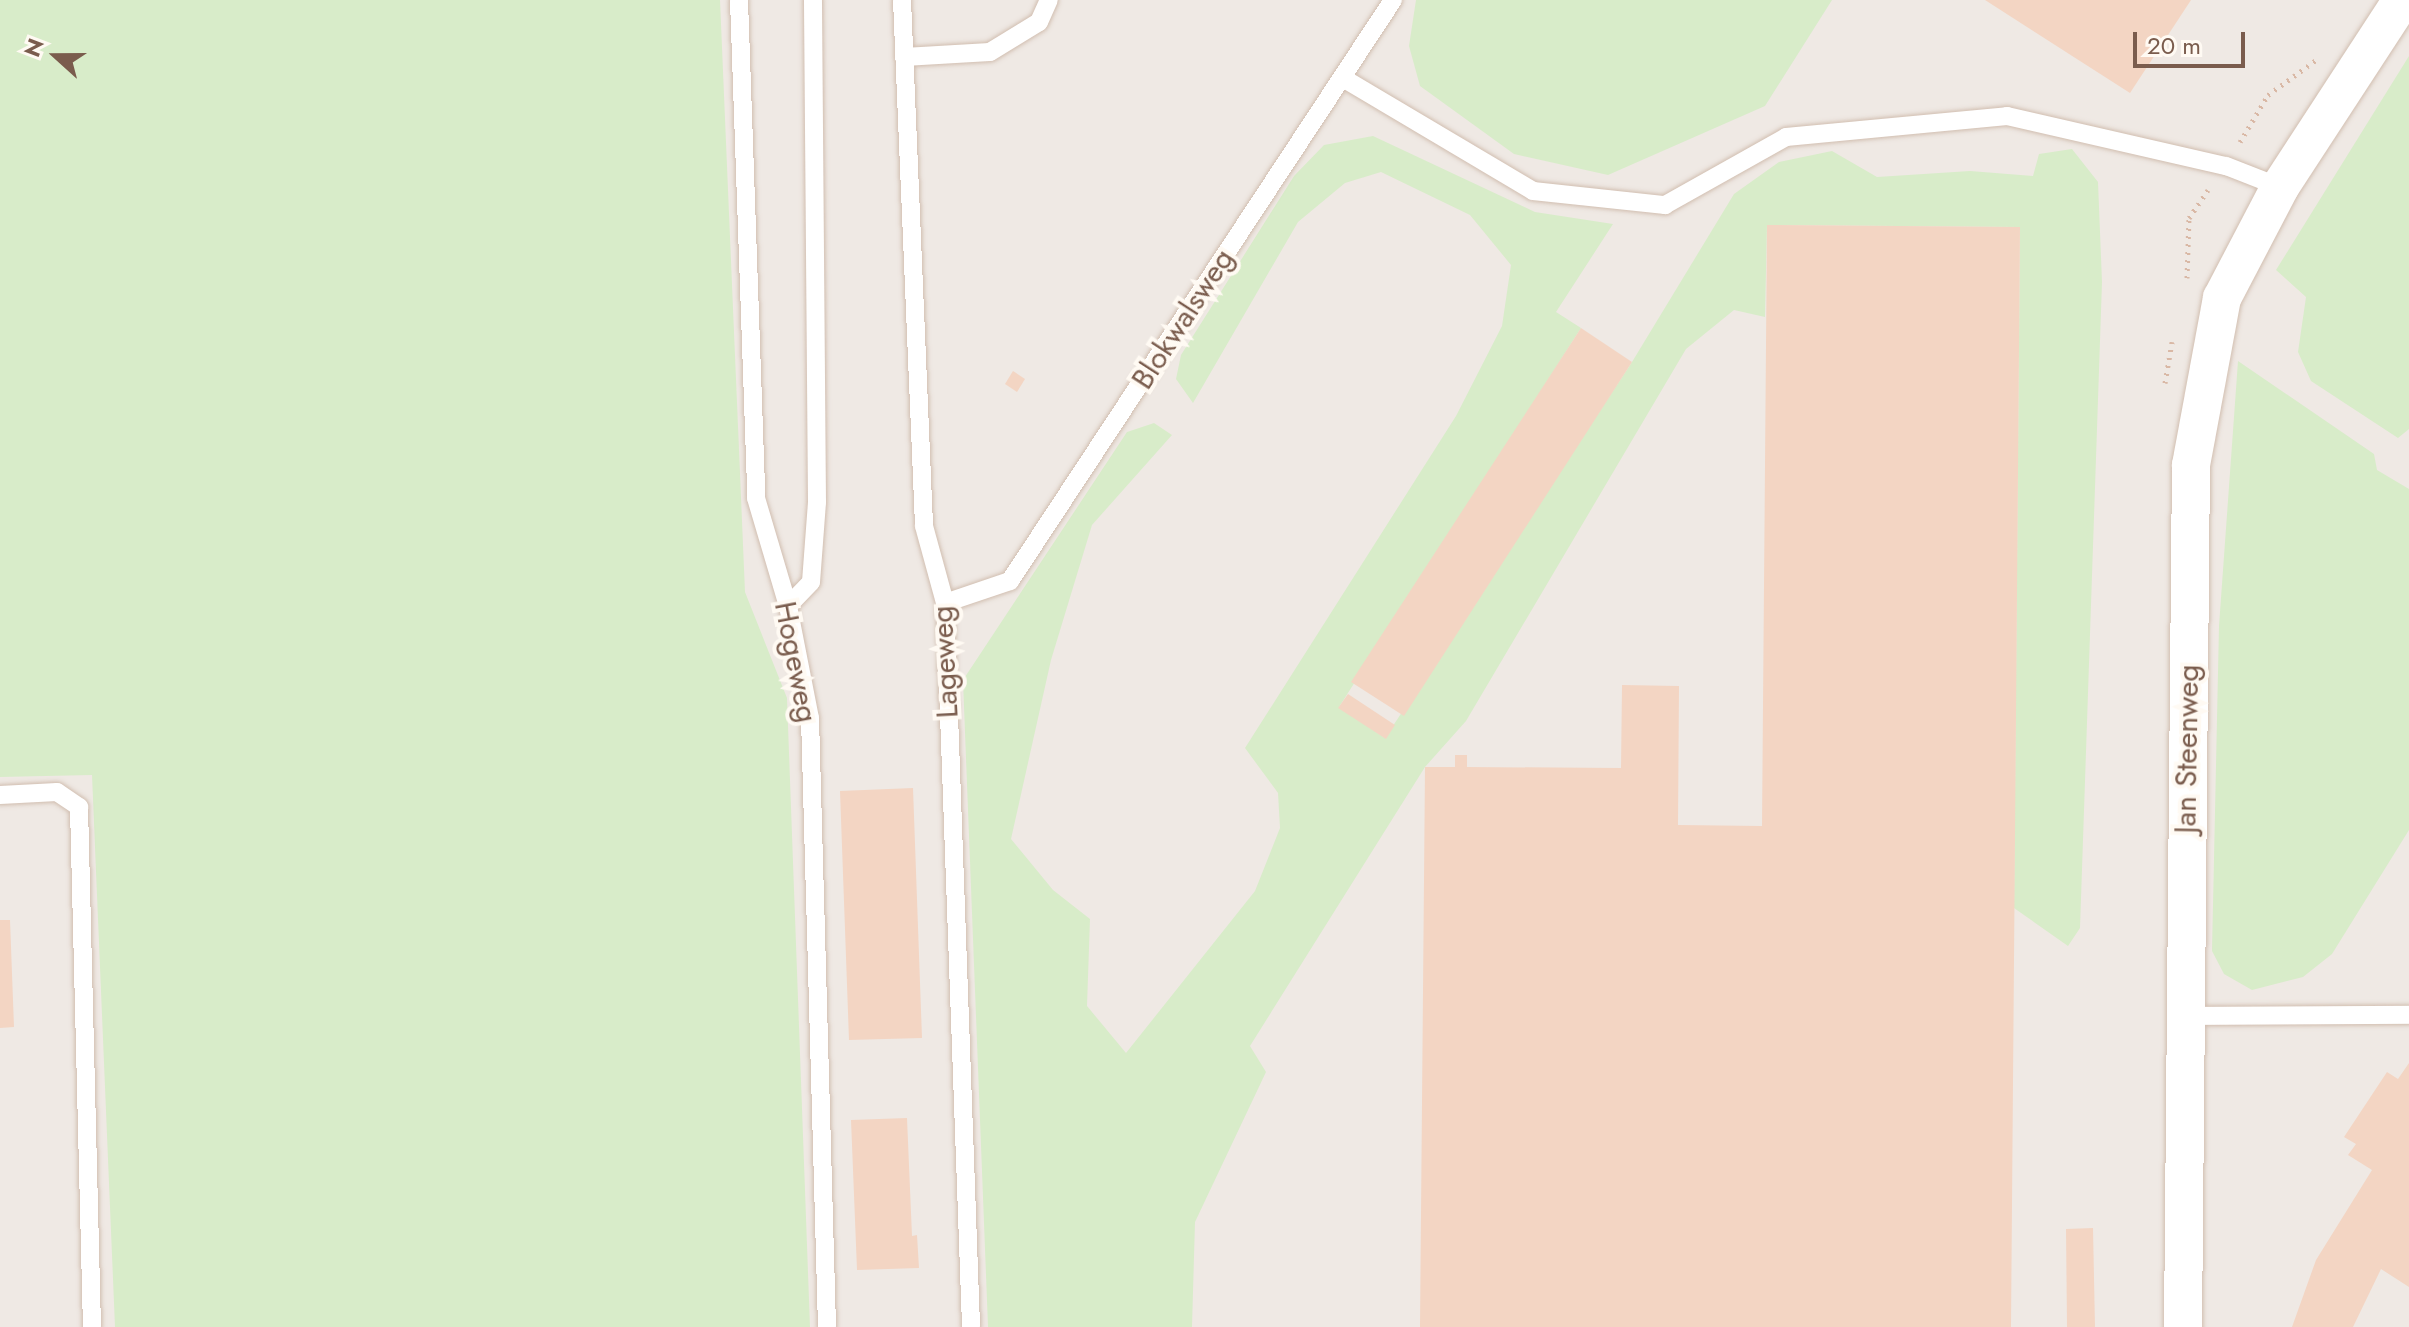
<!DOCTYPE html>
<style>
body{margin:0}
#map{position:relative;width:2409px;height:1327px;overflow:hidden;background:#fdf6ec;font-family:Jost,sans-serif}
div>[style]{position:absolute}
.industrial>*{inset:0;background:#efe9e4}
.green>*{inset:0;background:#d8ecc9}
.building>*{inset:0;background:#f3d5c3}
.path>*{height:5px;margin-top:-2.5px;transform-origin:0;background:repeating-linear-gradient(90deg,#d9b8a5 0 2px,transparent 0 8px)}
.roads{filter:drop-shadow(0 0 2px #d1beb0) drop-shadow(0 0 2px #d1beb0)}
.service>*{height:18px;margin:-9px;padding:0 9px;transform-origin:9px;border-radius:9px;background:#fff}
.minor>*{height:38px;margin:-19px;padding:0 19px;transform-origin:19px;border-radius:19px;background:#fff}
span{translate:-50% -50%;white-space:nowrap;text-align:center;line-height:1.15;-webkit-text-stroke:8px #fffaf3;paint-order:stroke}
.street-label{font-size:30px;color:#7a5c4d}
.north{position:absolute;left:16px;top:16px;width:80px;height:80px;-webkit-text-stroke:6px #fffaf3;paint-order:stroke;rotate:291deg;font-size:22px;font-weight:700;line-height:32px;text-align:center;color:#7a5c4d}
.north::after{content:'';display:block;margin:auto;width:28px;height:36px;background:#7a5c4d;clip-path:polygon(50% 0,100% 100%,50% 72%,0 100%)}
.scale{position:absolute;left:2133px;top:32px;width:112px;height:36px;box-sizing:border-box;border:4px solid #7a5c4d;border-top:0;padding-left:10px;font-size:24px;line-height:28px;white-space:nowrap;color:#7a5c4d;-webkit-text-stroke:6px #fffaf3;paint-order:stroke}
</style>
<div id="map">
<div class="industrial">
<div style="clip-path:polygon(0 0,2409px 0,2409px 1327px,0 1327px)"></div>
</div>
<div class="green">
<div style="clip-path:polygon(0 0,720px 0,745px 592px,787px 698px,810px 1327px,115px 1327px,92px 775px,0 777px)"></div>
<div style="clip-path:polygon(1416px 0,1832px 0,1765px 106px,1608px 175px,1514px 154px,1420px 86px,1409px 46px)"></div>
<div style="clip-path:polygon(2409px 56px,2409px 429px,2398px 438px,2311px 381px,2298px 352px,2306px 297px,2276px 270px)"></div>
<div style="clip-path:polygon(1373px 136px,1535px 212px,1613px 224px,1556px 312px,1581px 328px,1339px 707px,1385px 738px,1632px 362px,1734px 194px,1779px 162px,1832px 151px,1877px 177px,1970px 171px,2033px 176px,2039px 154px,2072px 149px,2098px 182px,2102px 282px,2080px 928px,2068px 946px,2014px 908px,2020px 227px,1767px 225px,1765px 317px,1734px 310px,1686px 349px,1466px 721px,1425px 767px,1250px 1046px,1266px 1072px,1195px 1222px,1192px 1327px,988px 1327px,963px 680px,1127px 432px,1154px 423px,1172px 435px,1092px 525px,1051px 660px,1011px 839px,1053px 890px,1090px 919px,1087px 1006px,1126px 1053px,1255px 891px,1280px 828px,1278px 793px,1245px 748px,1456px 416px,1502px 326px,1511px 265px,1470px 215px,1381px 172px,1345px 183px,1298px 222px,1193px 403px,1176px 379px,1181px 355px,1294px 176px,1324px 145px)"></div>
<div style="clip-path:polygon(2238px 361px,2374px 454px,2377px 470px,2409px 489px,2409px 830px,2332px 954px,2303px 977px,2252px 990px,2224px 974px,2212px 951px,2219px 626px)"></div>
</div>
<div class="building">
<div style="clip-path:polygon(1985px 0,2191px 0,2130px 93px)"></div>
<div style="clip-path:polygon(1767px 225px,2020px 227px,2011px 1327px,1420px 1327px,1425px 767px,1455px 767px,1455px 755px,1467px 755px,1467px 767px,1621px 768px,1622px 685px,1679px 686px,1678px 825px,1762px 826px)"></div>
<div style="clip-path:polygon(1581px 328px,1632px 362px,1404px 716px,1351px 682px)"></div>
<div style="clip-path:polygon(1013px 371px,1025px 379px,1017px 392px,1005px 384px)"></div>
<div style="clip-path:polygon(1348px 694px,1395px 725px,1386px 739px,1338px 708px)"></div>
<div style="clip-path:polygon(913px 788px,922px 1038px,849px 1040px,840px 791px)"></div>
<div style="clip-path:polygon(0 920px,10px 920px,14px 1027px,0 1028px)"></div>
<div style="clip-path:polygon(2409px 1063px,2409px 1287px,2381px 1269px,2353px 1327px,2292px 1327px,2316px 1260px,2372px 1170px,2348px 1155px,2356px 1144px,2344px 1137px,2387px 1072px,2398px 1079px)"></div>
<div style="clip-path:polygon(907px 1118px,912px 1236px,917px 1235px,919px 1268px,857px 1270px,851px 1120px)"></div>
<div style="clip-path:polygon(2093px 1228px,2095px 1327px,2067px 1327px,2066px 1229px)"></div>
</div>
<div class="path">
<div style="left:2240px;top:142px;width:55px;rotate:-59.2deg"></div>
<div style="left:2268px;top:95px;width:59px;rotate:-36.1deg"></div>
<div style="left:2187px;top:278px;width:60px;rotate:-88.1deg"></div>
<div style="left:2189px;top:218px;width:34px;rotate:-56deg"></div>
<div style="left:2165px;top:383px;width:42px;rotate:-80.3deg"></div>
</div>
<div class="roads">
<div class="service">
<div style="left:739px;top:0;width:498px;rotate:88deg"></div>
<div style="left:756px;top:498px;width:113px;rotate:73.5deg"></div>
<div style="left:788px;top:606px;width:114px;rotate:78.9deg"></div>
<div style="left:810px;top:718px;width:609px;rotate:88.4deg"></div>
<div style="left:902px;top:0;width:526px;rotate:87.6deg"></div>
<div style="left:924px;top:526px;width:80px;rotate:74.7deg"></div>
<div style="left:945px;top:603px;width:724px;rotate:87.94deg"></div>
<div style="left:904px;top:57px;width:86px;rotate:-3.3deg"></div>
<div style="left:990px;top:52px;width:57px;rotate:-31.5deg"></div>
<div style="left:1039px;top:22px;width:24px;rotate:-66deg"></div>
<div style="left:1343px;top:78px;width:221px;rotate:30.7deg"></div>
<div style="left:1533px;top:191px;width:133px;rotate:6.1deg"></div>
<div style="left:1665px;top:205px;width:139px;rotate:-29.3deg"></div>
<div style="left:1786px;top:137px;width:222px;rotate:-5.4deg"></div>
<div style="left:2007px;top:116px;width:225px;rotate:12.9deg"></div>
<div style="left:2226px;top:166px;width:58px;rotate:21.3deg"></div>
<div style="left:945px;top:603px;width:69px;rotate:-18.7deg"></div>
<div style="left:1010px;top:581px;width:696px;rotate:-56.61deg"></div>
<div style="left:788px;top:606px;width:33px;rotate:-46deg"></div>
<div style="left:811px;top:582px;width:80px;rotate:-85.7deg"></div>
<div style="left:817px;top:502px;width:502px;rotate:-90.46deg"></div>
<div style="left:0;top:795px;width:57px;rotate:-3deg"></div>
<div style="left:57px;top:792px;width:27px;rotate:34deg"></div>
<div style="left:79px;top:807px;width:520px;rotate:88.57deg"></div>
<div style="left:2187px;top:1016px;width:222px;rotate:-0.3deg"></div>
</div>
<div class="minor">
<div style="left:2183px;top:1327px;width:862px;rotate:-89.47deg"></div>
<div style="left:2191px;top:465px;width:170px;rotate:-79.5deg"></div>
<div style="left:2222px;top:298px;width:125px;rotate:-62.4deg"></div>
<div style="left:2280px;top:187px;width:223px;rotate:-56.9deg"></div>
</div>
</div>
<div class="street-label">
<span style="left:1183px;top:319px;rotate:-57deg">Blokwalsweg</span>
<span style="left:796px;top:662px;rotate:79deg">Hogeweg</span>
<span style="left:945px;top:662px;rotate:-93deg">Lageweg</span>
<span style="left:2187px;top:749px;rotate:-89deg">Jan Steenweg</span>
</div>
<div class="north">N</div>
<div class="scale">20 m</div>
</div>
